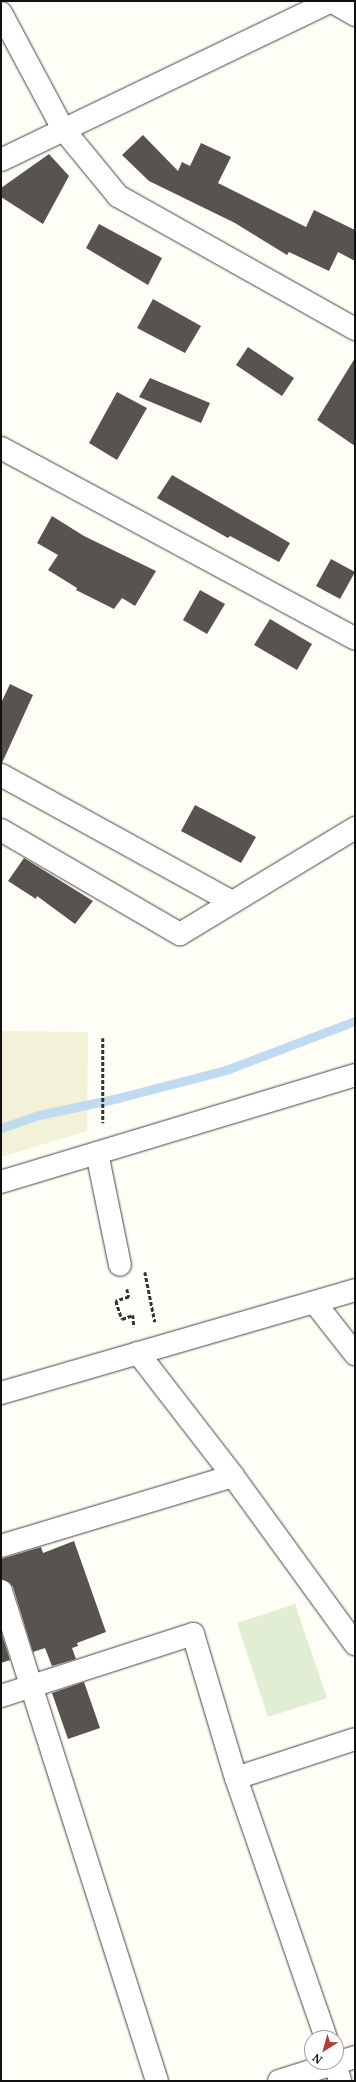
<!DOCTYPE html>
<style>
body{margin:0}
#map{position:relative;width:356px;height:2082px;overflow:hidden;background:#fefdf6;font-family:"Noto Serif",serif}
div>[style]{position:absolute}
.farmland>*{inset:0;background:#f2f2d8}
.pitch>*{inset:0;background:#e2eed3}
.stream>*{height:9px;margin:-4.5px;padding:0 4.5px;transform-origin:4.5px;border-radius:4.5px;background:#c0daef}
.building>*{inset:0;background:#58534e}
.path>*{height:2.5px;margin-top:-1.25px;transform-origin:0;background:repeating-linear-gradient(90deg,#333 0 4px,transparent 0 6px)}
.roads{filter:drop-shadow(0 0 1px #444) drop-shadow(0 0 1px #444)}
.minor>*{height:22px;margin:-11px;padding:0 11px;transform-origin:11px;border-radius:11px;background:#fff}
.tertiary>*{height:22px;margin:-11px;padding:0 11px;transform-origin:11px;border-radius:11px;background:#fff}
span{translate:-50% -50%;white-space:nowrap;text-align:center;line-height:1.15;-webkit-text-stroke:4px #fff;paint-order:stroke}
.frame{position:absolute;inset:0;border:2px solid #111;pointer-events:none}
.north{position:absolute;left:304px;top:2030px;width:40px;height:40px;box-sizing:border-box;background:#fff;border:1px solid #a0a0a0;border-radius:50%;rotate:217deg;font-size:11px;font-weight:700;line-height:16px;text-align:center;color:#111}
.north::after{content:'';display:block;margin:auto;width:14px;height:18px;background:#b13d39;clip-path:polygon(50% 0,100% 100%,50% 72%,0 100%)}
</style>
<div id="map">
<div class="farmland">
<div style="clip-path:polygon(3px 1031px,88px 1032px,87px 1131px,1px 1157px,1px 1033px)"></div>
</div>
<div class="pitch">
<div style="clip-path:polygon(295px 1604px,327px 1698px,268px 1717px,237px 1623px)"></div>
</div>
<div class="stream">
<div style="left:1px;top:1128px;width:40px;rotate:-18.9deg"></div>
<div style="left:39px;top:1115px;width:81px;rotate:-12.1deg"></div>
<div style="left:118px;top:1098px;width:112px;rotate:-14.5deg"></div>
<div style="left:226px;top:1070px;width:138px;rotate:-20.8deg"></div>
</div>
<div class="building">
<div style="clip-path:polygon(143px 135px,178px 171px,182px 162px,190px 166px,201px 143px,231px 157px,218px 183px,306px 227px,314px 210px,355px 230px,355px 261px,338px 252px,329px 271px,289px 252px,287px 255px,235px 223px,149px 181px,122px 155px)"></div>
<div style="clip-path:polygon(49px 154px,69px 176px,43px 224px,1px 197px,1px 188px)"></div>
<div style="clip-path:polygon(99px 224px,162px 258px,148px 285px,86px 248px)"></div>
<div style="clip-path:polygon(153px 299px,201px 326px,185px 353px,137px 328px)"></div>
<div style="clip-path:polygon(248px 347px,294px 378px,282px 396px,236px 365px)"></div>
<div style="clip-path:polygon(355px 358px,355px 446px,317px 420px)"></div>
<div style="clip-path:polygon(150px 378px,210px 403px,201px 423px,139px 397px)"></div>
<div style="clip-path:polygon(117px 392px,147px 408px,117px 460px,89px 443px)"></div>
<div style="clip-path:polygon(172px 475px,290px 543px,279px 562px,230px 536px,228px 538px,157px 498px)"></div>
<div style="clip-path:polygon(52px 516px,84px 536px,156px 571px,135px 606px,122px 598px,114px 609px,76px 590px,77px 588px,48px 570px,58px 555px,37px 543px)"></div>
<div style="clip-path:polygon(331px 559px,355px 572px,340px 599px,316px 586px)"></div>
<div style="clip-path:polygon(200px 590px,225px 604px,207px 634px,183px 620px)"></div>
<div style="clip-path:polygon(270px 619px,312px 644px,297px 670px,254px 645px)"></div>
<div style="clip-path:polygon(10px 684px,33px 695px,2px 763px,1px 703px)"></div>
<div style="clip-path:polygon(195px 805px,256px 837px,241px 863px,181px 831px)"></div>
<div style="clip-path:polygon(24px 858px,93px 901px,75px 924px,37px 896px,36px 899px,8px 881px)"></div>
<div style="clip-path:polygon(74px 1541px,106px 1632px,77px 1643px,78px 1646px,72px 1648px,76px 1659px,52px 1666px,45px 1648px,33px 1652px,13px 1587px,9px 1582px,1px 1579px,1px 1559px,41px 1547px,43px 1553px)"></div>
<div style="clip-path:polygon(1px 1632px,10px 1660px,1px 1663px)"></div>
<div style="clip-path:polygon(84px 1682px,100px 1728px,68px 1739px,52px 1693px)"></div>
</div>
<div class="path">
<div style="left:103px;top:1038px;width:85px;rotate:90deg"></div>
<div style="left:145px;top:1272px;width:51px;rotate:78.7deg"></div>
<div style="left:127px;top:1289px;width:8px;rotate:76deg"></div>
<div style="left:129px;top:1297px;width:14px;rotate:163deg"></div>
<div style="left:116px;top:1301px;width:19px;rotate:72deg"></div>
<div style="left:122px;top:1319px;width:12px;rotate:-20deg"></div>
<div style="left:133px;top:1315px;width:12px;rotate:85deg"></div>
</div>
<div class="roads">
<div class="minor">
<div style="left:331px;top:1px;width:28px;rotate:30deg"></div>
<div style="left:1px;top:13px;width:132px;rotate:61.9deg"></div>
<div style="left:63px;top:129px;width:87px;rotate:50.6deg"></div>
<div style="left:118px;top:196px;width:272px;rotate:29.3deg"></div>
<div style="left:1px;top:160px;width:366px;rotate:-25.7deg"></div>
<div style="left:1px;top:448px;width:402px;rotate:28.3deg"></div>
<div style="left:1px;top:775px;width:264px;rotate:28.8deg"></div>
<div style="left:1px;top:830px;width:207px;rotate:30.2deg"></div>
<div style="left:180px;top:934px;width:205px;rotate:-31.2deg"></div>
<div style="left:97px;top:1153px;width:114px;rotate:78.4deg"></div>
<div style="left:1px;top:1182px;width:370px;rotate:-16.8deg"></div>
<div style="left:315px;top:1303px;width:65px;rotate:51.9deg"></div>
<div style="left:138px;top:1353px;width:155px;rotate:52.3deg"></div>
<div style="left:233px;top:1476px;width:208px;rotate:54deg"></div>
<div style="left:1px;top:1393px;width:369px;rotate:-16.2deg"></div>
<div style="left:1px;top:1546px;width:242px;rotate:-16.8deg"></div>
<div style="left:1px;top:1591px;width:514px;rotate:72.34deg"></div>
<div style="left:1px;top:1696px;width:202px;rotate:-17.9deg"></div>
<div style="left:193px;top:1634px;width:150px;rotate:73.4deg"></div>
<div style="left:236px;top:1778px;width:275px;rotate:70.9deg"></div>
<div style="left:236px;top:1778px;width:125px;rotate:-18.1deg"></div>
<div style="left:334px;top:2062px;width:20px;rotate:72deg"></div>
</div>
<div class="tertiary">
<div style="left:279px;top:2081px;width:80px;rotate:-17.5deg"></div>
</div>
</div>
<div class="frame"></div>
<div class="north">N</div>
</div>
